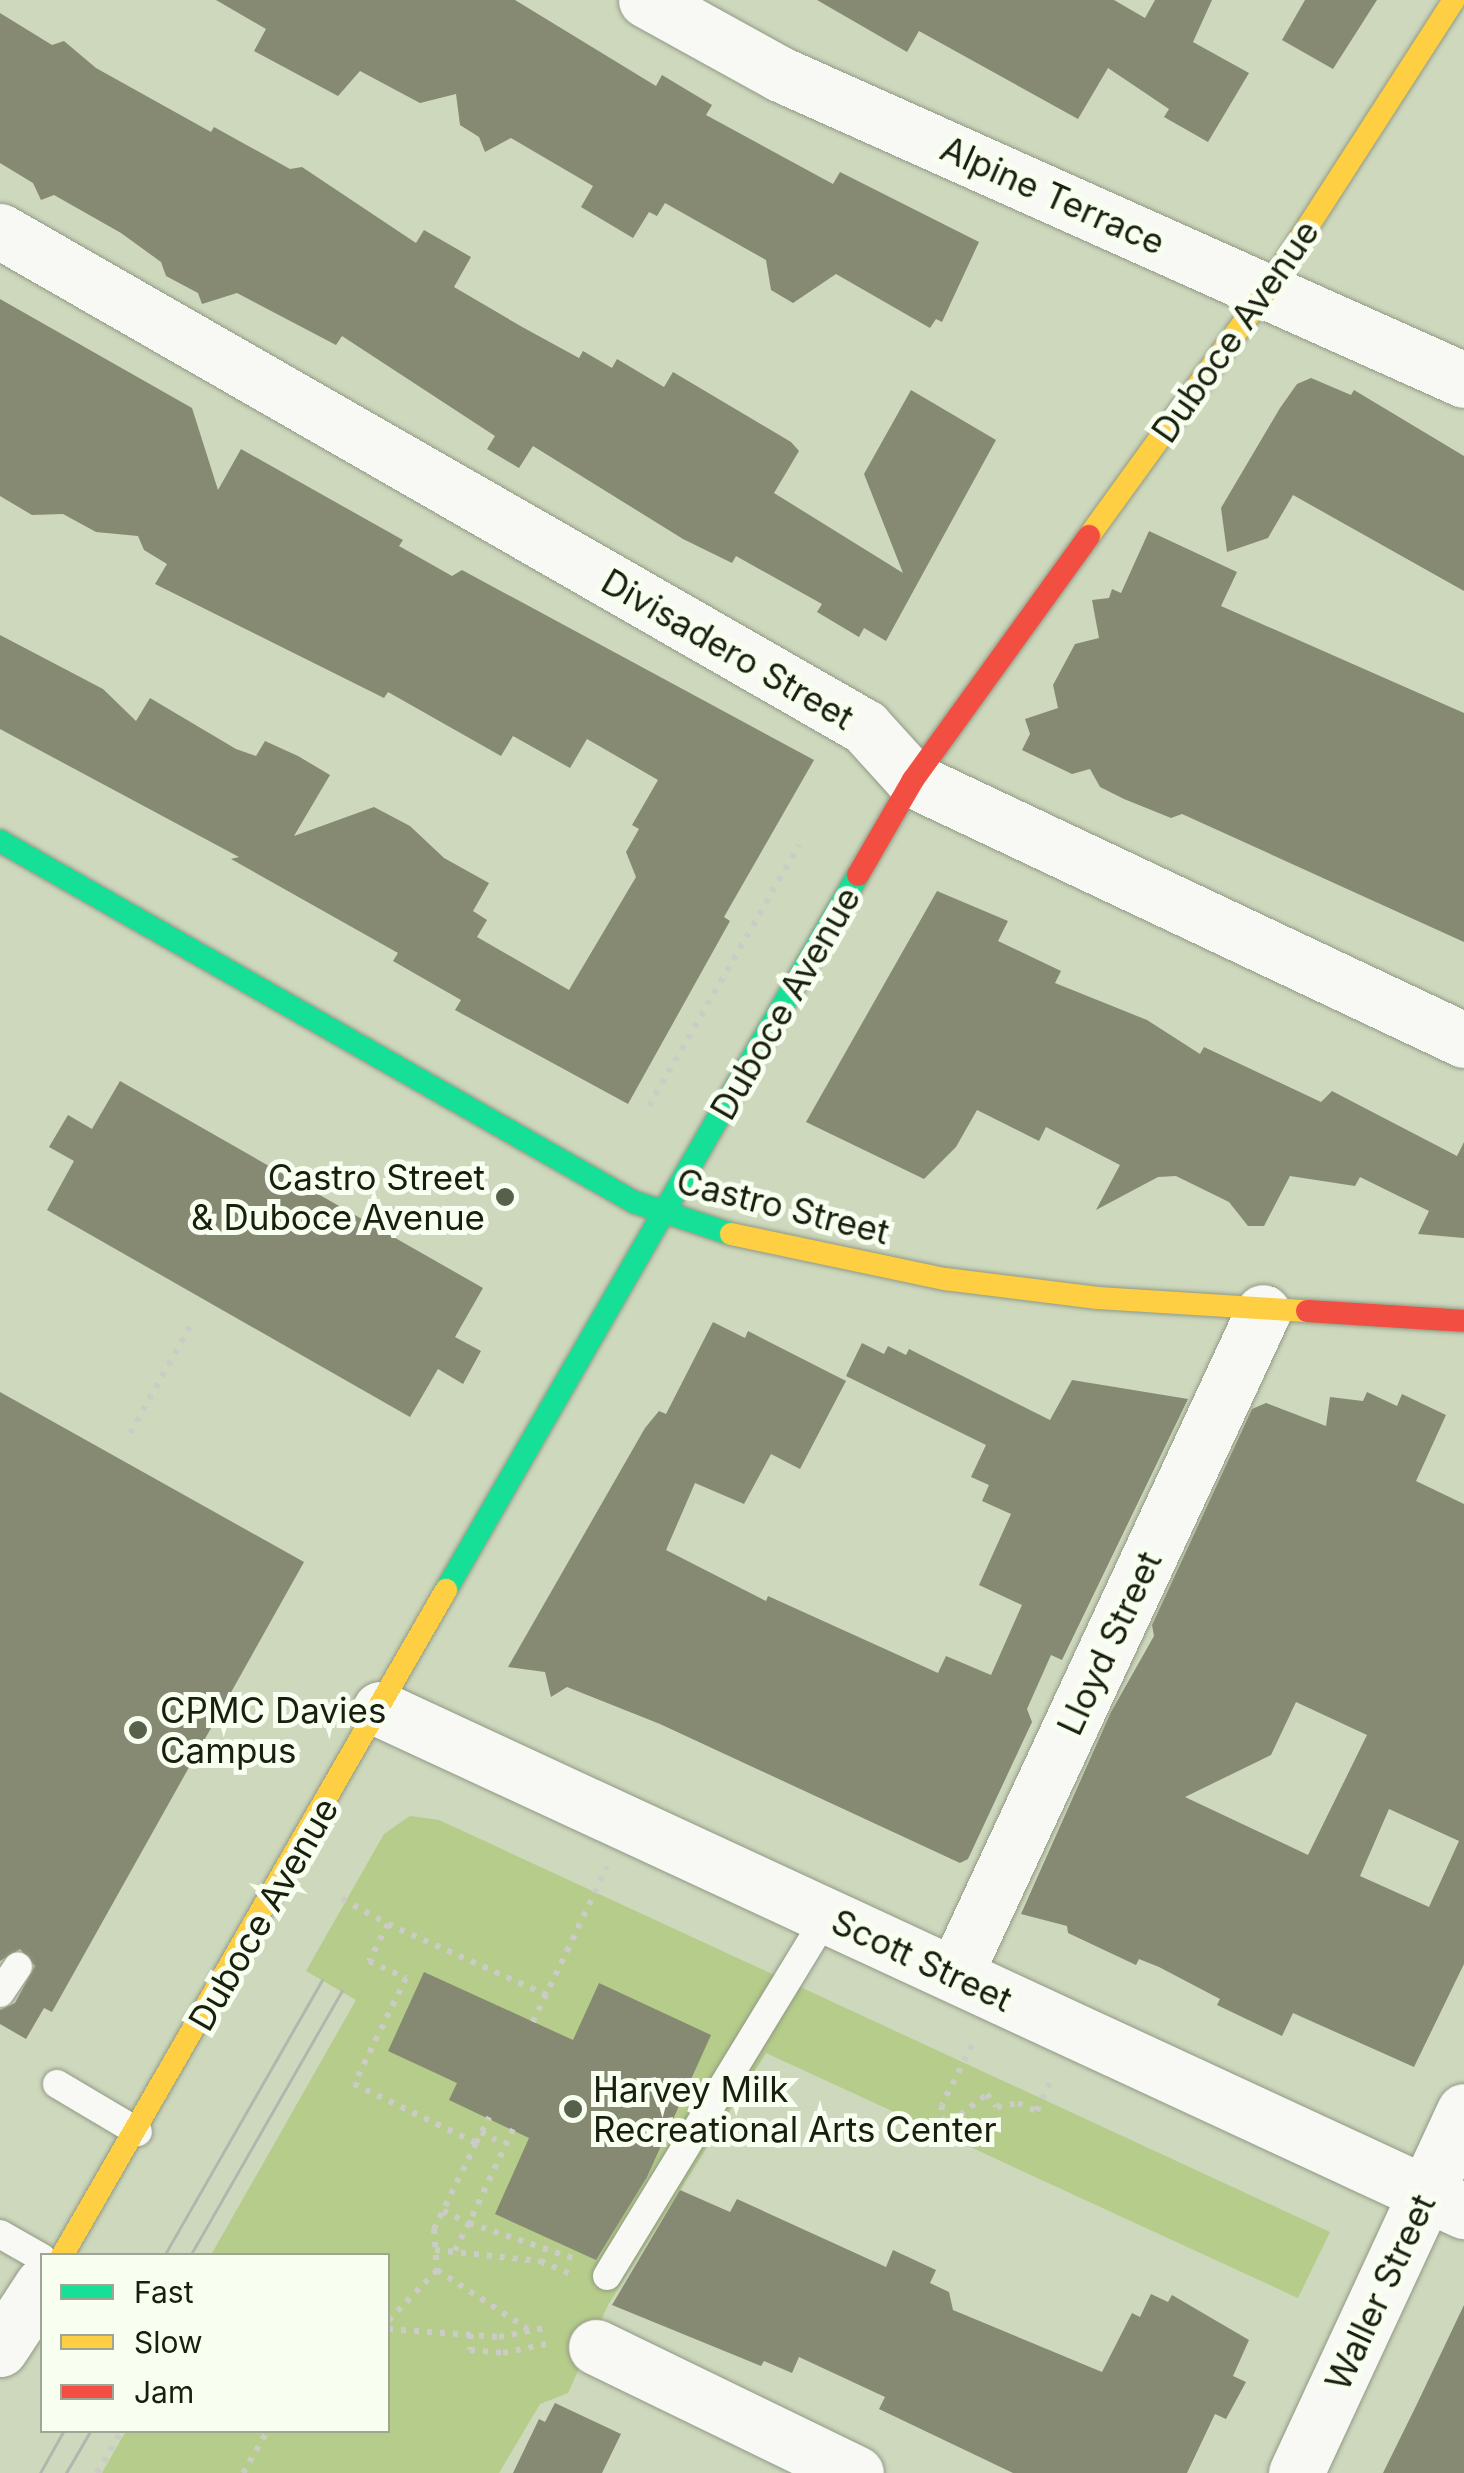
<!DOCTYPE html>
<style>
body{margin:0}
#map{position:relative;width:1464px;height:2473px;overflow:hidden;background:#cdd8bd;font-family:Inter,sans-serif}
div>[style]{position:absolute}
.green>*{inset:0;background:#b5cc8a}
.building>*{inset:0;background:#868a72}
.path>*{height:6px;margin-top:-3px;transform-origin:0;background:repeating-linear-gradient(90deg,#caccc5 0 5px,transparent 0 13px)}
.roads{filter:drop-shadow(0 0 2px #919984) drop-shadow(0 0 2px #919984)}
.lane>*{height:28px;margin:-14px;padding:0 14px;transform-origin:14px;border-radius:14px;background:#f8f9f5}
.street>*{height:55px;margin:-27.5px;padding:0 27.5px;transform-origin:27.5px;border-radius:27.5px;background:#f8f9f5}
.fast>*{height:22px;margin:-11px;padding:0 11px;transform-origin:11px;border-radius:11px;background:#16e098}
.slow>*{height:22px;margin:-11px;padding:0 11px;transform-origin:11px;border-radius:11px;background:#ffcf43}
.jam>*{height:22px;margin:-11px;padding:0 11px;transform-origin:11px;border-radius:11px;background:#f24e42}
.tram>*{height:2.5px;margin:-1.25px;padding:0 1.25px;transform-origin:1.25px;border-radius:1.25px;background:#b3b6af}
.dots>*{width:28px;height:28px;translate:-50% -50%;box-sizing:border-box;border:5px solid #f9fff0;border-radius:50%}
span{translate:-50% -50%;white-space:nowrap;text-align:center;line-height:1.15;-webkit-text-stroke:10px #f9fff0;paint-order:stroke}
.street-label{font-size:35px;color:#181f0c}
.poi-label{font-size:35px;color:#181f0c}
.right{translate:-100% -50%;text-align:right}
.left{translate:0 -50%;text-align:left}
.legend{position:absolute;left:40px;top:2253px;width:350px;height:180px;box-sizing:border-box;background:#f9fff0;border:2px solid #9fa595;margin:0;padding:12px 18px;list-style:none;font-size:30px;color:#181f0c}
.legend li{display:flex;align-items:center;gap:20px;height:50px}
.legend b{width:50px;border:2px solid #9fa595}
</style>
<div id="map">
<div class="green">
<div style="clip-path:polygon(410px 1816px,439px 1820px,1330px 2232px,1298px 2298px,766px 2053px,608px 2305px,568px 2393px,540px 2404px,499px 2473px,102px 2473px,126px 2431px,388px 2430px,388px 2256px,211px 2255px,356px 2000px,306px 1971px,384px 1834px)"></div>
</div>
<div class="building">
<div style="clip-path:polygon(216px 0,515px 0,656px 86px,662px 75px,712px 105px,706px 115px,833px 184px,840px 172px,979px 242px,942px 322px,936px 319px,930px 328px,836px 274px,793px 303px,771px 290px,766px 260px,665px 203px,657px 216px,649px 212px,633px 238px,581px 207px,593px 186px,511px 138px,485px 152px,479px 137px,460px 125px,456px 94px,420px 103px,360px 71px,338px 96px,254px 51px,266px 29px)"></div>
<div style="clip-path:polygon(817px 0,1114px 0,1145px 18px,1155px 0,1212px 0,1193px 42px,1249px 73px,1208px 142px,1164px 117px,1169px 109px,1108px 68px,1078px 119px,919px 31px,907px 52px)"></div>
<div style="clip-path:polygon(1305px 0,1377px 0,1333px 69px,1282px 40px)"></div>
<div style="clip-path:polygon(0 13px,52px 45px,64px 41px,96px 68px,211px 132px,214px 127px,290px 169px,302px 167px,416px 243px,424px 230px,471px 257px,454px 287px,524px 328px,579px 358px,583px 351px,612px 368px,617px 359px,664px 387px,673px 372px,791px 442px,799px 451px,774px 493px,903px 573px,864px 474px,911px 390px,996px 440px,886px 641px,864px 628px,859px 637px,817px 612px,822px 604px,736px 556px,732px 563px,683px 539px,533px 446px,519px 468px,487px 449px,495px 436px,342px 336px,336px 345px,237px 293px,202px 304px,198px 293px,166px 276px,161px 262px,121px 233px,54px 195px,41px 200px,33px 183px,0 163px)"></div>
<div style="clip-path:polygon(0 299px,192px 408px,218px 490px,241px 449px,403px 540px,399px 546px,452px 576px,462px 570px,814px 760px,724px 917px,730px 921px,628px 1104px,455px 1010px,461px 1000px,393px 961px,398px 953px,231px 859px,239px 857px,0 729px,0 635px,103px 689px,136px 721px,150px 698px,236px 749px,256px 756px,265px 741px,298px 756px,330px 775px,294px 836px,374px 807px,410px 826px,444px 858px,489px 883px,473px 911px,487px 920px,477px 937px,569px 990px,636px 877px,626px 852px,639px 829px,632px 825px,658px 780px,587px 739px,570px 768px,513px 736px,501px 756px,388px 692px,384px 698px,155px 584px,167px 564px,144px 550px,138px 536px,96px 532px,63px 514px,32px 515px,0 496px)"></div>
<div style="clip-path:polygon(1311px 378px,1351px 395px,1354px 390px,1464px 456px,1464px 591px,1293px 495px,1268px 538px,1227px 552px,1221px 508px,1280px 408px,1297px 384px)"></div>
<div style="clip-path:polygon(1149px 531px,1237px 572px,1221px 606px,1464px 713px,1464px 942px,1182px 814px,1171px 818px,1124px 799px,1100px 787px,1090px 769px,1072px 774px,1022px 750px,1030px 734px,1025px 719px,1058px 708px,1053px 685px,1075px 644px,1099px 638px,1092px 600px,1109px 598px,1112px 589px,1121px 593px)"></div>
<div style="clip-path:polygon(937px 891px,1008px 921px,998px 941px,1061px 971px,1055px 983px,1147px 1020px,1200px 1054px,1204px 1047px,1321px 1102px,1332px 1091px,1457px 1156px,1464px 1142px,1464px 1238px,1418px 1234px,1429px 1211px,1360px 1177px,1355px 1186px,1290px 1176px,1264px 1226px,1248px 1226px,1229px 1202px,1176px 1176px,1158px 1177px,1096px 1210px,1120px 1165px,1046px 1127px,1039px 1141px,977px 1110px,956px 1147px,924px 1179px,806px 1122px)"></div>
<div style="clip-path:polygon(120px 1081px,483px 1288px,455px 1337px,481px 1351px,463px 1384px,438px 1369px,410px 1417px,47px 1210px,74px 1161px,49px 1147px,68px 1115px,92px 1129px)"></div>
<div style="clip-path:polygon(713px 1322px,745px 1338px,748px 1331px,846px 1381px,800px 1469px,771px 1454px,744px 1504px,695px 1483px,666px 1550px,766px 1601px,768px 1596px,938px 1673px,946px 1656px,991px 1675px,1022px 1605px,979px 1585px,1011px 1514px,982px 1501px,989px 1485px,971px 1477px,986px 1445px,846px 1376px,862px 1343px,884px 1354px,888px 1346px,906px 1355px,909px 1349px,1050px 1420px,1072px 1380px,1188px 1399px,1062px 1660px,1051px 1655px,1027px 1709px,1032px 1722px,968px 1859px,960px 1863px,660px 1724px,567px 1687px,551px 1697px,545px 1672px,508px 1667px,645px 1428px,659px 1411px,666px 1414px)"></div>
<div style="clip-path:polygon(0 1392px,304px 1562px,52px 2012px,44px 2008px,26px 2039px,0 2024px,0 2010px,15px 2003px,35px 1966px,20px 1949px,0 1961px)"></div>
<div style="clip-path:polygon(evenodd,1367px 1392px,1397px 1406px,1402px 1394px,1446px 1415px,1416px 1481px,1464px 1504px,1464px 1964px,1414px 2067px,1293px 2013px,1282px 2036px,1217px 2005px,1220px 1999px,1159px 1967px,1139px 1959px,1136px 1965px,1068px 1933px,1067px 1926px,1021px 1914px,1111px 1712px,1154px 1636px,1152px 1625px,1252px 1409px,1266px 1403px,1326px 1426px,1330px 1397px,1363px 1401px,1367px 1392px,1296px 1702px,1367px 1735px,1308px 1855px,1185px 1797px,1271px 1755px,1296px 1702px,1367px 1392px,1389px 1809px,1459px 1841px,1429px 1907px,1360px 1876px,1389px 1809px)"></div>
<div style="clip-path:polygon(424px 1972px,573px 2040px,599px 1983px,711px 2035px,647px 2177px,596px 2260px,495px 2214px,529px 2138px,449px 2100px,457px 2083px,388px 2051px)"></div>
<div style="clip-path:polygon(680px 2190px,730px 2212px,737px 2199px,886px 2267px,893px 2250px,936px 2270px,930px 2283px,949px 2292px,953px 2310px,1102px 2372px,1132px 2313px,1140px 2317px,1151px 2294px,1168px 2302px,1172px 2295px,1249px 2340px,1233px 2376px,1246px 2382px,1226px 2419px,1215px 2414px,1187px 2473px,1013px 2473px,879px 2409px,885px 2397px,799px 2357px,792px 2373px,764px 2361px,761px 2366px,612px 2305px)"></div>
<div style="clip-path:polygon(1464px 2305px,1464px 2473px,1383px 2473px,1416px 2406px)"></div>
<div style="clip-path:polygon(555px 2403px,621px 2434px,602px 2473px,513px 2473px,539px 2419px,545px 2422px)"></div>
</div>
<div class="path">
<div style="left:649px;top:1106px;width:301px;rotate:-60.1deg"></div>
<div style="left:130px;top:1433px;width:122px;rotate:-60.5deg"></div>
<div style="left:342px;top:1899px;width:52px;rotate:28.5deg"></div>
<div style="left:388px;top:1924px;width:42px;rotate:117.2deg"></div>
<div style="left:369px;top:1961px;width:41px;rotate:24.7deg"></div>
<div style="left:406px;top:1978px;width:118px;rotate:116.1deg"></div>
<div style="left:354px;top:2084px;width:136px;rotate:25.8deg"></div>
<div style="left:476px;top:2143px;width:96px;rotate:116deg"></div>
<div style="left:434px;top:2229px;width:41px;rotate:85.8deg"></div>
<div style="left:437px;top:2270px;width:71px;rotate:133.9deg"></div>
<div style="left:388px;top:1924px;width:174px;rotate:24.1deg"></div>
<div style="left:533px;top:2022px;width:172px;rotate:-64.5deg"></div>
<div style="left:972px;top:2045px;width:67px;rotate:116.6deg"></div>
<div style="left:942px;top:2105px;width:13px;rotate:94deg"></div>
<div style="left:941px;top:2118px;width:10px;rotate:29deg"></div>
<div style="left:950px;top:2123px;width:47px;rotate:-38.1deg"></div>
<div style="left:987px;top:2094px;width:16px;rotate:52deg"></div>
<div style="left:997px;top:2107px;width:21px;rotate:-11deg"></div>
<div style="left:1018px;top:2103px;width:21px;rotate:23deg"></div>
<div style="left:1037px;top:2111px;width:34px;rotate:-66deg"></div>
<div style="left:513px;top:2129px;width:104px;rotate:115.1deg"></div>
<div style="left:469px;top:2223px;width:115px;rotate:18.7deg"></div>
<div style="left:481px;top:2132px;width:17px;rotate:28deg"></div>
<div style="left:476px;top:2143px;width:29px;rotate:-63deg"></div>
<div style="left:443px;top:2211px;width:29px;rotate:25deg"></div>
<div style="left:469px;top:2223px;width:33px;rotate:117deg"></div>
<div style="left:435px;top:2250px;width:106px;rotate:6deg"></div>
<div style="left:540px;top:2261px;width:36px;rotate:23deg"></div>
<div style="left:437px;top:2270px;width:108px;rotate:33deg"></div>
<div style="left:388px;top:2329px;width:111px;rotate:4.1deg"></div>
<div style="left:499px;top:2337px;width:51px;rotate:-11.3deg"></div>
<div style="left:471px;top:2334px;width:16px;rotate:94deg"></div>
<div style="left:470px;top:2350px;width:33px;rotate:5deg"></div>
<div style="left:503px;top:2353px;width:44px;rotate:-11.8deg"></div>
<div style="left:97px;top:2473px;width:50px;rotate:-59.8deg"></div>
<div style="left:243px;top:2473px;width:50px;rotate:-59.8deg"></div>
</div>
<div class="roads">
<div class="lane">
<div style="left:0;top:1993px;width:32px;rotate:-56deg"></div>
<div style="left:57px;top:2084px;width:94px;rotate:30.7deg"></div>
<div style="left:0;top:2234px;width:48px;rotate:29.7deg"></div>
<div style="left:607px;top:2276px;width:422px;rotate:-58.6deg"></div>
</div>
<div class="street">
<div style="left:646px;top:0;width:153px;rotate:28.9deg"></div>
<div style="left:780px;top:74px;width:749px;rotate:24.1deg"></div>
<div style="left:0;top:231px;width:997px;rotate:29.83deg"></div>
<div style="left:865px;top:727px;width:72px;rotate:47.8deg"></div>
<div style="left:913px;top:780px;width:609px;rotate:25.26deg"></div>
<div style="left:380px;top:1709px;width:1195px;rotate:24.85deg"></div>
<div style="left:955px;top:1974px;width:730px;rotate:-65.05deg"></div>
<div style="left:596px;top:2347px;width:289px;rotate:25.9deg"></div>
<div style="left:0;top:2349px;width:77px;rotate:-56.7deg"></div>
<div style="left:1296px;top:2473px;width:399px;rotate:-65.1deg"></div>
</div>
<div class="fast">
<div style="left:0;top:841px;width:730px;rotate:29.66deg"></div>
<div style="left:634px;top:1202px;width:102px;rotate:18.3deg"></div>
<div style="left:446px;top:1590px;width:825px;rotate:-60.05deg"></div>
</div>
<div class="slow">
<div style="left:1089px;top:536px;width:304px;rotate:-54.1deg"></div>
<div style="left:1267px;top:290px;width:345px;rotate:-57.2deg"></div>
<div style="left:731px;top:1234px;width:219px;rotate:11.9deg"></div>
<div style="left:945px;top:1279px;width:154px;rotate:7.1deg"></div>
<div style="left:1098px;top:1298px;width:209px;rotate:3.6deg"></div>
<div style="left:62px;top:2256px;width:769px;rotate:-60.03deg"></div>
</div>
<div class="jam">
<div style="left:858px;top:875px;width:110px;rotate:-59.9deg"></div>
<div style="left:913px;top:780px;width:301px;rotate:-54.2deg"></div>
<div style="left:1307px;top:1311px;width:157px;rotate:3.6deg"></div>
</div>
</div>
<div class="tram">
<div style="left:164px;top:2256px;width:318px;rotate:-60.2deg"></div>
<div style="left:190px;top:2256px;width:305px;rotate:-60.2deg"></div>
<div style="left:40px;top:2473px;width:49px;rotate:-60.8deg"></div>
<div style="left:66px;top:2473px;width:50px;rotate:-59.8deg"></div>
</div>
<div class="dots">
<div style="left:505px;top:1197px;background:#57604a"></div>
<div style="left:138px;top:1730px;background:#57604a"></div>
<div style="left:573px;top:2109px;background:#57604a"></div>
</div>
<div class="street-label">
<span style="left:1053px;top:195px;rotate:24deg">Alpine Terrace</span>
<span style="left:1235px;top:331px;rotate:-55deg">Duboce Avenue</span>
<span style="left:728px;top:649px;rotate:30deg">Divisadero Street</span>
<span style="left:785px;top:1003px;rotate:-60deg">Duboce Avenue</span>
<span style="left:783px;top:1206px;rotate:14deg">Castro Street</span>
<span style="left:1109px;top:1643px;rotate:-65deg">Lloyd Street</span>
<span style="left:263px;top:1914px;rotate:-60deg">Duboce Avenue</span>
<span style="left:922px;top:1960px;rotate:25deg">Scott Street</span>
<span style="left:1380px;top:2292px;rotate:-65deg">Waller Street</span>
</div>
<div class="poi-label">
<span class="right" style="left:485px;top:1197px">Castro Street<br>&amp; Duboce Avenue</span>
<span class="left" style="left:160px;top:1730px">CPMC Davies<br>Campus</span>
<span class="left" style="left:593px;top:2109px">Harvey Milk<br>Recreational Arts Center</span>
</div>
<ul class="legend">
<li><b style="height:12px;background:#16e098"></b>Fast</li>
<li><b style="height:12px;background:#ffcf43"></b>Slow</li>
<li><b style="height:12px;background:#f24e42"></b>Jam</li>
</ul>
</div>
